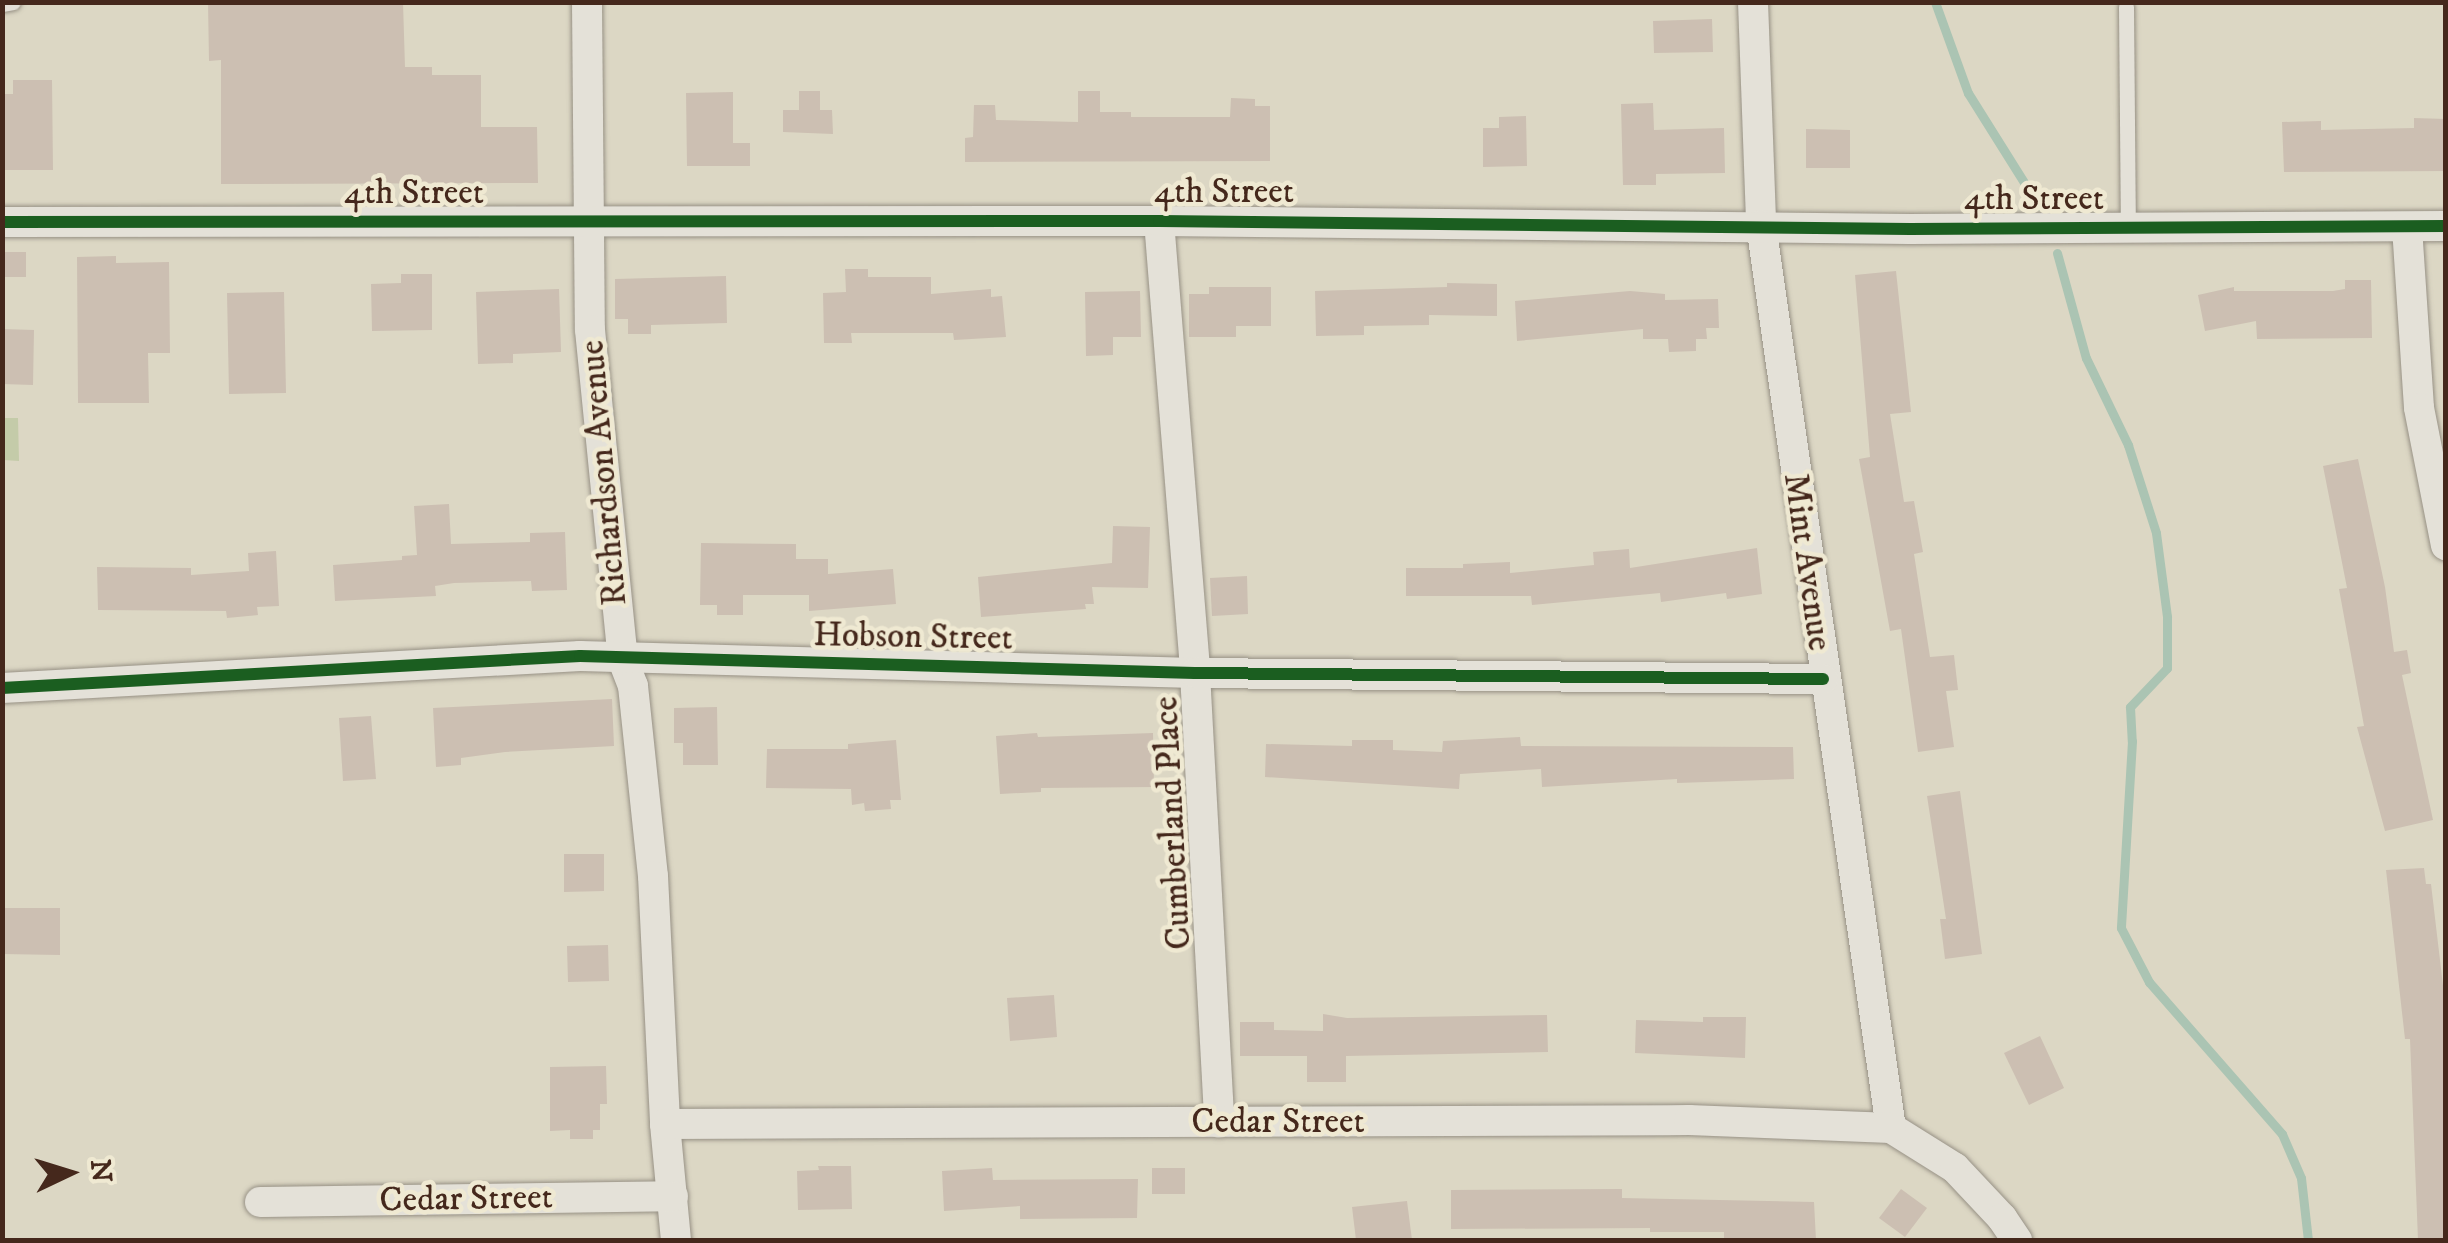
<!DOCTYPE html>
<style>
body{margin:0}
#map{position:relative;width:2448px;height:1243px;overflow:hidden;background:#dcd7c4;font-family:"IM FELL DW Pica",serif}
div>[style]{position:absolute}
.green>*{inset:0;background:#c4cba9}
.stream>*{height:9px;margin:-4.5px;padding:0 4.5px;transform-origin:4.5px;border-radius:4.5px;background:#abc4b3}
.building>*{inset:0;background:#ccbfb2}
.roads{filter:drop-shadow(0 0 2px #979185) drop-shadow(0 0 2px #979185)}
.lane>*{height:15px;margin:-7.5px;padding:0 7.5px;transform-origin:7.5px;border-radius:7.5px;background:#e4e1d8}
.street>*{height:30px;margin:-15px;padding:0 15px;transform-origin:15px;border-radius:15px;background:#e4e1d8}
.cycleway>*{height:12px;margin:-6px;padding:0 6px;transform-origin:6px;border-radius:6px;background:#1b5e20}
span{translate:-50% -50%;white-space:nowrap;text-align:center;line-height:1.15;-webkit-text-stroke:9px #efe9d2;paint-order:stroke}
.street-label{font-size:35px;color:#45281c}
.frame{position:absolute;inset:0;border:5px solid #45281c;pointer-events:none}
.north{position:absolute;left:20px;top:1123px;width:100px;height:100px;-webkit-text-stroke:8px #efe9d2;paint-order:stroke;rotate:86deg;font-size:28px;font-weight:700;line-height:40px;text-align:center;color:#45281c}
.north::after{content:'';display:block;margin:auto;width:35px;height:45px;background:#45281c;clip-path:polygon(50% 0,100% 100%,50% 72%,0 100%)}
</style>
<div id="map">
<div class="green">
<div style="clip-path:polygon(3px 418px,18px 418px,19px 461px,3px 460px)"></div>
</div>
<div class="stream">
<div style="left:1935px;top:2px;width:97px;rotate:70.1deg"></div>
<div style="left:1968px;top:93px;width:133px;rotate:57.9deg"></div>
<div style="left:2057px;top:253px;width:109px;rotate:74.6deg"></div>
<div style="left:2086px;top:358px;width:97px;rotate:64.2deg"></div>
<div style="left:2128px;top:445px;width:92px;rotate:72.3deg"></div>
<div style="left:2156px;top:533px;width:85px;rotate:82.5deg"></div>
<div style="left:2167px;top:617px;width:51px;rotate:90deg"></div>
<div style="left:2167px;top:668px;width:54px;rotate:133.5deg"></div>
<div style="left:2130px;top:707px;width:34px;rotate:87deg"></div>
<div style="left:2132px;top:741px;width:187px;rotate:93.4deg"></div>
<div style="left:2121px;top:928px;width:61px;rotate:62.6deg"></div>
<div style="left:2149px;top:982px;width:202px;rotate:48.8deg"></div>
<div style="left:2282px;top:1134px;width:48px;rotate:66.6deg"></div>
<div style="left:2301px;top:1178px;width:62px;rotate:83.6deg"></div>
</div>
<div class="building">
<div style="clip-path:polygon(208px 2px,403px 2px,405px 67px,432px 67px,432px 75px,481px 75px,481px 127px,537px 127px,538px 183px,221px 184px,221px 60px,209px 61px)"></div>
<div style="clip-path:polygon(1712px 19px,1713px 52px,1654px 53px,1653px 21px)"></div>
<div style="clip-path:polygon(13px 80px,52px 80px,53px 170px,4px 170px,2px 94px,13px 94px)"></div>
<div style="clip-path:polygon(799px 91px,820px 91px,820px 110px,832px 110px,833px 134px,783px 132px,783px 110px,799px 110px)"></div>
<div style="clip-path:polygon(1078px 91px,1100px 91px,1100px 112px,1131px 112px,1131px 117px,1230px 117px,1231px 98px,1255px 99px,1255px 106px,1270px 106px,1270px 161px,965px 162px,965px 138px,973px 137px,974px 105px,995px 105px,996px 120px,1078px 122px)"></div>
<div style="clip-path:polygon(733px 92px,733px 143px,750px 143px,750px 166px,687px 166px,686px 93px)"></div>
<div style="clip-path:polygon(1653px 103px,1654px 130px,1724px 128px,1725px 173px,1656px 174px,1656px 185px,1623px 185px,1621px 104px)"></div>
<div style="clip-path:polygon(1526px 116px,1527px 166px,1483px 167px,1483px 128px,1499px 128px,1499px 117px)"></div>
<div style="clip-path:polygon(2414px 118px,2446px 119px,2446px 171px,2284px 172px,2282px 122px,2321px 121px,2321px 130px,2414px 128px)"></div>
<div style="clip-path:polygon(1806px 129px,1850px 130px,1850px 168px,1806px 168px)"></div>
<div style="clip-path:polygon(2px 252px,26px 252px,26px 277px,2px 277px)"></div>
<div style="clip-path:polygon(116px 256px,116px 263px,169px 262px,170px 353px,148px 353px,149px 403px,78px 403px,77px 257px)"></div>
<div style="clip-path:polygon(845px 269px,868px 269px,868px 277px,931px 277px,931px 294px,991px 289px,991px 297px,1002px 296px,1006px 337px,954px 340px,953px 333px,851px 333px,852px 343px,824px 343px,823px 293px,846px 292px)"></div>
<div style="clip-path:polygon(1896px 271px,1911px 412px,1890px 414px,1904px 502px,1914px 501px,1923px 552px,1914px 554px,1930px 657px,1954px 655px,1958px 690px,1946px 691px,1954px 747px,1918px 752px,1901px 629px,1890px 631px,1859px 459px,1870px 457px,1855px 275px)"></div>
<div style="clip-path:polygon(401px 274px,432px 274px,432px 330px,372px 331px,371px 284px,401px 283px)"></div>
<div style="clip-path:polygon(726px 276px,727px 323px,651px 325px,651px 334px,628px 334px,628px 319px,615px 319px,615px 279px)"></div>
<div style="clip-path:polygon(2345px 280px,2371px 280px,2372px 338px,2257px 339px,2256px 321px,2205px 331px,2198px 295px,2234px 287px,2234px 291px,2333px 291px,2345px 289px)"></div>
<div style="clip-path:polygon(1447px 283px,1497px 284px,1497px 316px,1429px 315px,1429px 325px,1364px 326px,1364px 335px,1316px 336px,1315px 291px,1447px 287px)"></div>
<div style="clip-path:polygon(1209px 287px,1271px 287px,1271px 326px,1236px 326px,1236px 337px,1189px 337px,1189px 294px,1209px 294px)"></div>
<div style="clip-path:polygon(559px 289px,561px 352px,513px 354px,513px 363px,478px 364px,476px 292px)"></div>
<div style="clip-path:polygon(1140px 291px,1141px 337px,1113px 337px,1113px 355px,1086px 356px,1085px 292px)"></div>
<div style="clip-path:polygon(1630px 291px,1665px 294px,1665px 300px,1718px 299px,1719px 328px,1706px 328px,1707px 339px,1696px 339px,1696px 351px,1669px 352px,1668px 339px,1643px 339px,1643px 329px,1517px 341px,1515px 301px)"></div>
<div style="clip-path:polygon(284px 292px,286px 393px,229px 394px,227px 293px)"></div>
<div style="clip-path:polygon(2px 329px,34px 330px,33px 385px,2px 384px)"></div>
<div style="clip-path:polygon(2358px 459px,2385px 587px,2394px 652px,2407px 650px,2411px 673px,2402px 675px,2433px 820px,2385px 831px,2357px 727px,2364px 726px,2339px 589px,2347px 588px,2323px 466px)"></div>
<div style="clip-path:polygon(449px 504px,451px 544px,530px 542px,530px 533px,565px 532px,567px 590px,532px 591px,531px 581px,454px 583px,435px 586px,436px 596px,335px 601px,333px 565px,402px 560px,402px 556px,417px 555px,414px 506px)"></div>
<div style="clip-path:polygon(1113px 526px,1150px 527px,1148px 588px,1092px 587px,1094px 604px,1085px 604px,1086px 609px,981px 617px,978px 577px,1112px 563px)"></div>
<div style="clip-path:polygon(701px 543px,796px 544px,796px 559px,828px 559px,828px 574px,893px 569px,896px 604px,809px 611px,809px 595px,743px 595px,743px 615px,717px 615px,717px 605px,700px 605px)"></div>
<div style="clip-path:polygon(1757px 548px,1762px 594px,1727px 599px,1726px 593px,1661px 602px,1660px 593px,1532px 605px,1531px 596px,1406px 596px,1406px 568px,1463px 568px,1463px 564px,1510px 562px,1510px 573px,1594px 565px,1593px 552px,1629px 549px,1630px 568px)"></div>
<div style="clip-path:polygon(276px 551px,279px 606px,257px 607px,258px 615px,227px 618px,226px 611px,98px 610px,97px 567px,191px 568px,191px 575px,249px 571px,248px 553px)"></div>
<div style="clip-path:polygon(1247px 576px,1248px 614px,1212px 616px,1210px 578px)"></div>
<div style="clip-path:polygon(612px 699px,614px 746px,505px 752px,461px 758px,461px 765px,436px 767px,433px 708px)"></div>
<div style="clip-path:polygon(717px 707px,718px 765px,683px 765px,683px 743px,674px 743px,674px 708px)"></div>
<div style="clip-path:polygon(371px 716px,376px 779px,343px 781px,339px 718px)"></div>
<div style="clip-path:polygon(1037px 733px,1038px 737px,1153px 733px,1154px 787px,1041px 788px,1041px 792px,1000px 794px,996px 736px)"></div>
<div style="clip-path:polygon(1520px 737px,1521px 746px,1793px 747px,1794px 779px,1677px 783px,1677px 779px,1542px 787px,1541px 769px,1460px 774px,1459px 789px,1265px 777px,1266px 744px,1352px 746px,1352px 740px,1393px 740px,1393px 750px,1442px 752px,1443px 741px)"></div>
<div style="clip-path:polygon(896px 740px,901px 800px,890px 800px,891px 809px,865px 811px,864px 803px,852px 805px,851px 789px,766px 788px,767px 749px,848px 749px,848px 744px)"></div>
<div style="clip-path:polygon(1960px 791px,1982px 954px,1945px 959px,1940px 919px,1946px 919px,1927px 796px)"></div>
<div style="clip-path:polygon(564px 854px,604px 854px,604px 891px,564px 892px)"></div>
<div style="clip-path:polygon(2424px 868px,2426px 884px,2431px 884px,2446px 1011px,2446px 1240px,2418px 1240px,2410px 1039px,2405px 1039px,2386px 870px)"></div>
<div style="clip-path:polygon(2px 908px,60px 908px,60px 955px,2px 954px)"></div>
<div style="clip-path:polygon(608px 945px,609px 981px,568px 982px,567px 946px)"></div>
<div style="clip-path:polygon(1054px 995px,1057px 1037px,1010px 1041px,1007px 998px)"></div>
<div style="clip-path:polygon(1323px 1014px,1347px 1018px,1547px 1015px,1548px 1052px,1346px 1056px,1346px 1082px,1307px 1082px,1307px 1056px,1240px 1056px,1240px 1022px,1274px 1022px,1274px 1030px,1323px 1031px)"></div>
<div style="clip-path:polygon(1703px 1017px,1746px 1017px,1745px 1058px,1635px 1053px,1636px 1020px,1703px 1022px)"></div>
<div style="clip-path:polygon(2040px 1036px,2064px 1088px,2029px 1105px,2004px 1053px)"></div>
<div style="clip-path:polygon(606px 1066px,607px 1104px,600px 1104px,600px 1130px,593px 1130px,593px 1139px,570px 1139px,570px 1130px,550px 1131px,550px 1067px)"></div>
<div style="clip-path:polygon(818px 1166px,851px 1166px,852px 1209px,798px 1210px,797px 1171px,819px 1170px)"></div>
<div style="clip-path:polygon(992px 1168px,993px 1180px,1138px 1179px,1137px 1218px,1020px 1219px,1020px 1206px,944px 1211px,942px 1171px)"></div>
<div style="clip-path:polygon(1152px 1168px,1185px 1168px,1185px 1194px,1152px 1194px)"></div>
<div style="clip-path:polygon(1622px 1189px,1622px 1198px,1814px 1202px,1816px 1240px,1724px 1240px,1724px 1232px,1650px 1232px,1650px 1228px,1451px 1229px,1451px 1190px)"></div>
<div style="clip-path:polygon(1901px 1189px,1927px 1208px,1905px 1237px,1879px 1218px)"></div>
<div style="clip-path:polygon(1407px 1201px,1412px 1240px,1356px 1240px,1352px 1207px)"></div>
</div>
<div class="roads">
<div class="lane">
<div style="left:2px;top:4px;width:11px;rotate:-10deg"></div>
<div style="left:2126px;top:7px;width:221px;rotate:89.5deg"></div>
</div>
<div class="street">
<div style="left:587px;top:2px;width:328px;rotate:89.5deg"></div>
<div style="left:590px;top:330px;width:332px;rotate:84.3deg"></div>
<div style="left:623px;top:660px;width:28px;rotate:69deg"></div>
<div style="left:633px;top:686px;width:191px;rotate:84deg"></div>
<div style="left:653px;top:876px;width:248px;rotate:87.2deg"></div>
<div style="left:665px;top:1124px;width:117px;rotate:84.6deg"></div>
<div style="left:1753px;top:2px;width:223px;rotate:87.9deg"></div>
<div style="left:1761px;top:225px;width:912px;rotate:81.81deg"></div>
<div style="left:1891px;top:1128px;width:75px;rotate:32deg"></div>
<div style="left:1955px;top:1168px;width:69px;rotate:46.8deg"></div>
<div style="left:2002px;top:1218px;width:27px;rotate:56deg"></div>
<div style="left:1159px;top:221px;width:453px;rotate:85.4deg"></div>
<div style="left:1195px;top:673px;width:450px;rotate:86.9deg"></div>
<div style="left:2px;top:222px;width:1157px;rotate:-0.05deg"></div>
<div style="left:1159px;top:221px;width:751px;rotate:0.61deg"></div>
<div style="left:1910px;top:229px;width:536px;rotate:-0.32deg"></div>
<div style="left:2407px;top:227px;width:181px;rotate:86.2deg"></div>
<div style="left:2419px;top:408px;width:140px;rotate:78.9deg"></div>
<div style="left:2px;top:688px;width:579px;rotate:-3.17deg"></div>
<div style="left:580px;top:656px;width:615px;rotate:1.58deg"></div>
<div style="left:1195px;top:673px;width:628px;rotate:0.55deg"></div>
<div style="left:665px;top:1124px;width:1024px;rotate:-0.22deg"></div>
<div style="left:1689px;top:1120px;width:202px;rotate:2.3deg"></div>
<div style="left:260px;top:1202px;width:413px;rotate:-0.8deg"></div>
</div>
</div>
<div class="cycleway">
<div style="left:2px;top:222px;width:1157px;rotate:-0.05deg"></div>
<div style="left:1159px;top:221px;width:751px;rotate:0.61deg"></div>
<div style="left:1910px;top:229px;width:536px;rotate:-0.32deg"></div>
<div style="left:2px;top:688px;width:579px;rotate:-3.17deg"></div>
<div style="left:580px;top:656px;width:615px;rotate:1.58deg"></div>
<div style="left:1195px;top:673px;width:628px;rotate:0.55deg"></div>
</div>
<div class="street-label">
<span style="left:1224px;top:192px">4th Street</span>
<span style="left:414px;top:193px">4th Street</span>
<span style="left:2034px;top:199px">4th Street</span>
<span style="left:604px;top:473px;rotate:-95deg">Richardson Avenue</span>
<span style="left:1807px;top:562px;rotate:82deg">Mint Avenue</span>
<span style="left:913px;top:637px;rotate:1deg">Hobson Street</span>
<span style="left:1173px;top:823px;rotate:-93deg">Cumberland Place</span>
<span style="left:1278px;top:1122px">Cedar Street</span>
<span style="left:466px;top:1199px;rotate:-1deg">Cedar Street</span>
</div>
<div class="frame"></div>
<div class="north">N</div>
</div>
